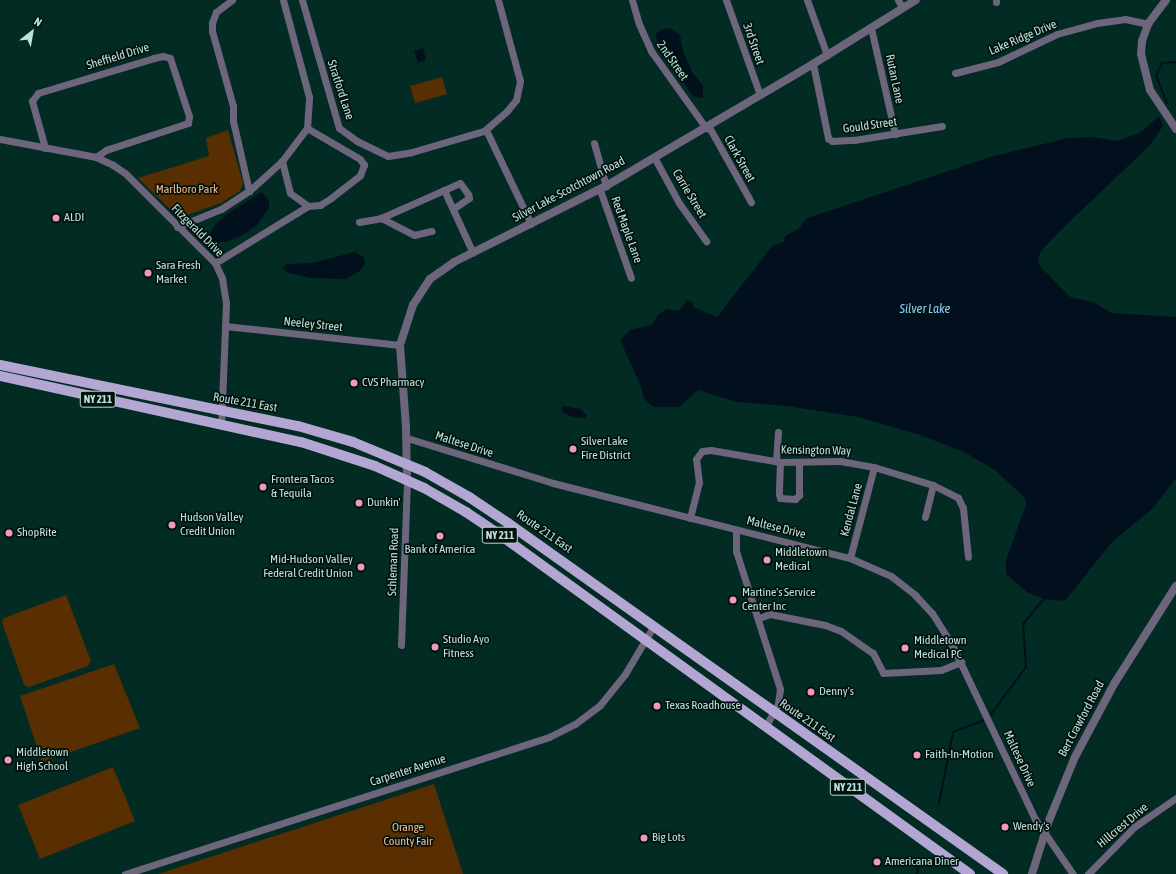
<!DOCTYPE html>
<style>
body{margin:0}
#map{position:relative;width:1176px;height:874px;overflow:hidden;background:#022b24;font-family:"Asap Condensed",sans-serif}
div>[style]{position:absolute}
.green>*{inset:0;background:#592e01}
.water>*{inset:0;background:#01101c}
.stream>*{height:2px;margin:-1px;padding:0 1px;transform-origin:1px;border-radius:1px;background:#01101c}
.minor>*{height:7px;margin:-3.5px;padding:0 3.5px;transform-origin:3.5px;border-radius:3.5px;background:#6c657b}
.tertiary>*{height:8px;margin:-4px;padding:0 4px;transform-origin:4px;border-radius:4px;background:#6c657b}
.primary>*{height:10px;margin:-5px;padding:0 5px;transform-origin:5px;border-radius:5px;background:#b4a6d3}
.dots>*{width:11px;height:11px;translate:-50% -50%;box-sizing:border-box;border:2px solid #00110e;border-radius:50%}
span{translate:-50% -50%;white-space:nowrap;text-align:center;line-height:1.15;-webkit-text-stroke:3.5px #00110e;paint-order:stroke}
.shield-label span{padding:1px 3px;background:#00110e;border:1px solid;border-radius:3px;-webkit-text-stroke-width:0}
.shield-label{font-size:11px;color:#bee1d8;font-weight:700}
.street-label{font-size:12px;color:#bee1d8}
.park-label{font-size:12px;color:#f6b989}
.poi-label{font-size:12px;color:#bee1d8}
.left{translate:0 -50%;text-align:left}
.right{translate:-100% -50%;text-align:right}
.water-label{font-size:13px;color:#89cdfb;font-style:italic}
.north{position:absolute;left:12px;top:12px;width:40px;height:40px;-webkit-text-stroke:3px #00110e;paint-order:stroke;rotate:31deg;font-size:11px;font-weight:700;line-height:16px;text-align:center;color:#bee1d8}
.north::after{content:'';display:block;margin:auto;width:14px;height:18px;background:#bee1d8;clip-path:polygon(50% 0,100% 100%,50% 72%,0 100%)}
</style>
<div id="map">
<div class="green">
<div style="clip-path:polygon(442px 77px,447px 94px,415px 103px,410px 86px)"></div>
<div style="clip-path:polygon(228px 130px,243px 183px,240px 191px,221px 203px,179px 218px,138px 178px,209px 156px,206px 138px)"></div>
<div style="clip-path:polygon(66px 595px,91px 661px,88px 666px,29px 687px,24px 685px,2px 622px,4px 618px)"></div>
<div style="clip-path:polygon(114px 664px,140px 728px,42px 762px,20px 696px)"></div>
<div style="clip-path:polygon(113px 767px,135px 821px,40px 859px,18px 805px)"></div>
<div style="clip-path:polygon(434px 784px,463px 874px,158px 874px)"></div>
</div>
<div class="water">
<div style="clip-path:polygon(670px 28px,680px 35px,683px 51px,692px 72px,703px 85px,703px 98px,694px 97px,665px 58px,655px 35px,660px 30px)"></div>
<div style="clip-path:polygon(423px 48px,426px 60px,418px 63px,414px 51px)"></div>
<div style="clip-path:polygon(1159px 116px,1163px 126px,1150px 145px,1064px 227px,1042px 250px,1038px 258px,1039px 265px,1070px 297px,1093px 302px,1112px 313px,1176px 317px,1176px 478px,1153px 508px,1111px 543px,1065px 601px,1044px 599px,1027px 592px,1006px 574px,1006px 560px,1026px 505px,1025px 498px,995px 470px,964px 452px,920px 435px,858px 417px,787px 406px,737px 402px,698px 390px,679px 407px,654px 407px,644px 399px,640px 384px,620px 340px,630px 330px,652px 325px,658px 315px,667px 309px,679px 311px,687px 300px,693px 302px,693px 307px,717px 317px,773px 245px,784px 242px,785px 236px,800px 228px,805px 219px,990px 157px,1068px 138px,1092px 137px,1117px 141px,1140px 133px)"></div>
<div style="clip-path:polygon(262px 192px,269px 201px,269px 208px,257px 225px,241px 236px,226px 242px,212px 243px,207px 239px,215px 225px,227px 214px)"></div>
<div style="clip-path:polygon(355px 252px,364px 257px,365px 263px,360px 271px,346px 279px,311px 278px,286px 272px,283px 268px,287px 264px,312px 263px)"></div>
<div style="clip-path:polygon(562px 406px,580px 409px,587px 415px,585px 418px,572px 417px,562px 412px)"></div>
</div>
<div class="stream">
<div style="left:1167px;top:103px;width:29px;rotate:-112deg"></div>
<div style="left:1156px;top:76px;width:14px;rotate:-65deg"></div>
<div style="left:1162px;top:63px;width:14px;rotate:-4deg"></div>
<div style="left:989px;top:717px;width:62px;rotate:-53.5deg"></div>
<div style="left:1026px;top:667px;width:43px;rotate:-94deg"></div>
<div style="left:1023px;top:624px;width:33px;rotate:-50deg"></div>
<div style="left:939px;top:803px;width:72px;rotate:-78.8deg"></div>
<div style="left:953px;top:732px;width:34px;rotate:-21deg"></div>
<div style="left:917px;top:874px;width:8px;rotate:-83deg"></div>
</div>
<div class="minor">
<div style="left:232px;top:0;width:20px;rotate:143deg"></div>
<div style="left:216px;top:12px;width:12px;rotate:110deg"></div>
<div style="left:212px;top:23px;width:8px;rotate:90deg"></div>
<div style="left:212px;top:31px;width:78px;rotate:74.4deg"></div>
<div style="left:233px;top:106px;width:15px;rotate:90deg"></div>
<div style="left:233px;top:121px;width:72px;rotate:77.1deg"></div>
<div style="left:302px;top:0;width:133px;rotate:73.9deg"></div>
<div style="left:339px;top:128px;width:22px;rotate:36deg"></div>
<div style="left:357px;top:141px;width:34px;rotate:26deg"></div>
<div style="left:388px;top:156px;width:24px;rotate:-9deg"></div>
<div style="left:412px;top:152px;width:75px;rotate:-16.3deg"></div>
<div style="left:484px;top:131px;width:30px;rotate:-41deg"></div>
<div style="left:507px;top:111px;width:14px;rotate:-51deg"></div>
<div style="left:516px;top:100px;width:19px;rotate:-78deg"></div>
<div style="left:520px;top:81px;width:84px;rotate:-105.2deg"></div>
<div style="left:632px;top:0;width:25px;rotate:74deg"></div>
<div style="left:639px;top:24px;width:30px;rotate:66deg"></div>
<div style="left:651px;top:51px;width:95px;rotate:54.5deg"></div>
<div style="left:726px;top:0;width:101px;rotate:70.3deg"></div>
<div style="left:807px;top:0;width:59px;rotate:70deg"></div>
<div style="left:898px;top:0;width:8px;rotate:60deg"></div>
<div style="left:996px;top:2px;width:2px;rotate:-90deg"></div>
<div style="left:871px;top:28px;width:109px;rotate:77.2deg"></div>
<div style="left:813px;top:64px;width:76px;rotate:78.5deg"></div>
<div style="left:828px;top:138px;width:5px;rotate:37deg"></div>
<div style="left:832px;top:141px;width:22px;rotate:-3deg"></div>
<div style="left:854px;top:140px;width:89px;rotate:-9deg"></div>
<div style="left:955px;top:73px;width:44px;rotate:-14.3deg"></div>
<div style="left:998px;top:62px;width:65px;rotate:-25.4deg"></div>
<div style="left:1057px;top:34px;width:41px;rotate:-15.4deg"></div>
<div style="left:1097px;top:23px;width:28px;rotate:-8deg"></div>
<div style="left:1125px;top:19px;width:24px;rotate:12deg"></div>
<div style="left:709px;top:127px;width:86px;rotate:60.8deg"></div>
<div style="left:486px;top:130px;width:104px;rotate:64.4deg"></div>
<div style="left:0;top:139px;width:98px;rotate:10.6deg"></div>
<div style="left:96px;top:157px;width:19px;rotate:25deg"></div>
<div style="left:113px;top:165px;width:14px;rotate:34deg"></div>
<div style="left:125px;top:173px;width:127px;rotate:45deg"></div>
<div style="left:215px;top:263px;width:17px;rotate:65deg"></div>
<div style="left:222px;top:278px;width:25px;rotate:81deg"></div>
<div style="left:226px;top:303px;width:122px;rotate:92.3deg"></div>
<div style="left:594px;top:143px;width:45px;rotate:74.4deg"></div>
<div style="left:45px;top:148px;width:49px;rotate:-105.5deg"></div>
<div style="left:32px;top:101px;width:10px;rotate:-53deg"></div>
<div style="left:38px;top:93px;width:121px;rotate:-16.8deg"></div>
<div style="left:154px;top:58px;width:9px;rotate:-13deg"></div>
<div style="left:163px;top:56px;width:7px;rotate:16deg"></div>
<div style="left:170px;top:58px;width:61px;rotate:71.9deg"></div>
<div style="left:189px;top:116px;width:7px;rotate:98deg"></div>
<div style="left:188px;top:123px;width:86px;rotate:161.8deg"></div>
<div style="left:106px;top:150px;width:12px;rotate:145deg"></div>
<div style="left:654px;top:157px;width:52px;rotate:61.5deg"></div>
<div style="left:679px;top:203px;width:47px;rotate:54.6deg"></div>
<div style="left:282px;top:161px;width:33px;rotate:76deg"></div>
<div style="left:290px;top:193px;width:22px;rotate:36deg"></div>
<div style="left:308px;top:206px;width:12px;rotate:-5deg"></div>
<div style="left:320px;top:205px;width:13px;rotate:-32deg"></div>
<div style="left:331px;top:198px;width:37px;rotate:-38deg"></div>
<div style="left:360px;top:175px;width:11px;rotate:-68deg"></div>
<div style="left:364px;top:165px;width:7px;rotate:-124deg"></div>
<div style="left:360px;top:159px;width:61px;rotate:-149.7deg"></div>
<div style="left:444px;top:190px;width:69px;rotate:65.3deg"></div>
<div style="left:600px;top:190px;width:93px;rotate:70.6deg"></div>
<div style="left:381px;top:218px;width:86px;rotate:-23.9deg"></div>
<div style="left:460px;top:183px;width:14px;rotate:54deg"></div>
<div style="left:468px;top:194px;width:4px;rotate:76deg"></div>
<div style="left:469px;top:198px;width:18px;rotate:146deg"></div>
<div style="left:359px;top:222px;width:22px;rotate:-10deg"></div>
<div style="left:381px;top:218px;width:37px;rotate:27deg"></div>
<div style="left:414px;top:235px;width:18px;rotate:-13deg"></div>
<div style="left:177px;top:227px;width:48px;rotate:-22.2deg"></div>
<div style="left:221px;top:209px;width:33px;rotate:-33deg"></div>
<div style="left:249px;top:191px;width:45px;rotate:-42.3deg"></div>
<div style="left:282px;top:161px;width:41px;rotate:-52.9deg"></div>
<div style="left:307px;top:128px;width:31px;rotate:-86deg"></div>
<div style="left:309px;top:97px;width:100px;rotate:-105deg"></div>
<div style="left:215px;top:263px;width:109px;rotate:-31.5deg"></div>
<div style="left:225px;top:326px;width:176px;rotate:6.2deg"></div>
<div style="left:407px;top:438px;width:153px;rotate:17.1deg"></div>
<div style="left:553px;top:483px;width:306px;rotate:14.2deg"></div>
<div style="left:850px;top:558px;width:45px;rotate:23.7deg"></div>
<div style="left:891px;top:576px;width:31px;rotate:38deg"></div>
<div style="left:915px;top:595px;width:25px;rotate:47deg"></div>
<div style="left:932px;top:613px;width:38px;rotate:58deg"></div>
<div style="left:952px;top:645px;width:193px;rotate:64.5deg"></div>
<div style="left:1035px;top:819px;width:67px;rotate:55.4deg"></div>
<div style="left:776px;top:461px;width:29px;rotate:-86deg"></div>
<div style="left:780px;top:462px;width:32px;rotate:92deg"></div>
<div style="left:779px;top:494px;width:4px;rotate:76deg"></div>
<div style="left:780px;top:498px;width:15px;rotate:4deg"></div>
<div style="left:795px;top:499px;width:6px;rotate:-45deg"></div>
<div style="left:799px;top:495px;width:33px;rotate:-90deg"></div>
<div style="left:925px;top:517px;width:33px;rotate:-76deg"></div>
<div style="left:690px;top:518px;width:36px;rotate:-76deg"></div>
<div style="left:699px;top:483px;width:24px;rotate:-97deg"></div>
<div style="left:696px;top:459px;width:10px;rotate:-53deg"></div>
<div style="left:702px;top:451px;width:9px;rotate:-6deg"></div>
<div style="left:711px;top:450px;width:70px;rotate:9.9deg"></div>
<div style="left:780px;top:462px;width:60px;rotate:-1deg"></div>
<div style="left:840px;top:461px;width:35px;rotate:10deg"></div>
<div style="left:874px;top:467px;width:62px;rotate:17deg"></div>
<div style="left:933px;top:485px;width:28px;rotate:27deg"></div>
<div style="left:958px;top:498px;width:11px;rotate:63deg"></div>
<div style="left:963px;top:508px;width:49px;rotate:84.2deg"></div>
<div style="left:736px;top:530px;width:21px;rotate:90deg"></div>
<div style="left:736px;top:551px;width:145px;rotate:72.3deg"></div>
<div style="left:780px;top:689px;width:15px;rotate:98deg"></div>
<div style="left:778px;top:704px;width:26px;rotate:119deg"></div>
<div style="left:850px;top:558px;width:94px;rotate:-75.2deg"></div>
<div style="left:759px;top:618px;width:12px;rotate:-20deg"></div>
<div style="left:770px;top:614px;width:56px;rotate:11.3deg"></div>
<div style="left:825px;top:625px;width:17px;rotate:21deg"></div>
<div style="left:841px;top:631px;width:39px;rotate:35deg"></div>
<div style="left:873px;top:653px;width:22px;rotate:63deg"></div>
<div style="left:883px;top:673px;width:58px;rotate:-3deg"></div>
<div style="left:941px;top:670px;width:22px;rotate:-22deg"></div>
<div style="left:401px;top:645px;width:165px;rotate:-87.9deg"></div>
<div style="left:125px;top:874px;width:446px;rotate:-17.9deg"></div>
<div style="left:549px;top:737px;width:29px;rotate:-27deg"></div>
<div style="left:575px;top:724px;width:31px;rotate:-37deg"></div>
<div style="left:600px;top:705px;width:40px;rotate:-51deg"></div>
<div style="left:625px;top:674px;width:55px;rotate:-59.2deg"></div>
<div style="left:1088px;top:874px;width:66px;rotate:-45.6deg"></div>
<div style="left:1134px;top:827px;width:51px;rotate:-34.6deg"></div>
</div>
<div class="tertiary">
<div style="left:1166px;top:0;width:30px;rotate:127deg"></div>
<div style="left:1148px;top:24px;width:18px;rotate:109deg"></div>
<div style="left:1142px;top:41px;width:13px;rotate:94deg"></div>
<div style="left:1141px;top:54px;width:37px;rotate:76deg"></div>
<div style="left:1150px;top:90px;width:47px;rotate:56.3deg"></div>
<div style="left:407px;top:480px;width:53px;rotate:-91.1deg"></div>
<div style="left:406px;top:427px;width:82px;rotate:-94.2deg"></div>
<div style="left:400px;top:345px;width:42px;rotate:-72deg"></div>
<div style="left:413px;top:305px;width:31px;rotate:-57deg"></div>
<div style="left:430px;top:279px;width:29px;rotate:-35deg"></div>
<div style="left:454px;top:262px;width:170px;rotate:-26.6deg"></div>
<div style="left:606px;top:186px;width:240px;rotate:-30.5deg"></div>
<div style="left:813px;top:64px;width:121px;rotate:-31.9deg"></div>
<div style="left:1032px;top:874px;width:53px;rotate:-72.6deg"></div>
<div style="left:1048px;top:823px;width:71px;rotate:-67.8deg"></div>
<div style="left:1075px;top:757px;width:83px;rotate:-61.9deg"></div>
<div style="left:1114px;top:684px;width:116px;rotate:-57.7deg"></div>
</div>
<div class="primary">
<div style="left:0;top:365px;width:304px;rotate:11.6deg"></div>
<div style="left:298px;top:426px;width:57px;rotate:16.2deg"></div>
<div style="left:353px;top:442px;width:78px;rotate:22.6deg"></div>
<div style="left:425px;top:472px;width:51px;rotate:29.6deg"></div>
<div style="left:469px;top:497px;width:47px;rotate:33.7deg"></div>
<div style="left:508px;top:523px;width:607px;rotate:35.34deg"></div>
<div style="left:0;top:376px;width:308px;rotate:12.4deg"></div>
<div style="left:301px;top:442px;width:78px;rotate:18deg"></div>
<div style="left:375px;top:466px;width:54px;rotate:24.2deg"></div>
<div style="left:424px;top:488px;width:48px;rotate:29.7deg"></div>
<div style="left:466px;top:512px;width:45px;rotate:34deg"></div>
<div style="left:503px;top:537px;width:576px;rotate:35.82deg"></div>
</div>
<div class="dots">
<div style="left:56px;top:218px;background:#f09ab6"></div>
<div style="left:148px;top:273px;background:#f09ab6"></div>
<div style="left:354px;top:383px;background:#f09ab6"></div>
<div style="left:573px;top:449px;background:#f09ab6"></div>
<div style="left:263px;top:487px;background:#f09ab6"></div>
<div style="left:359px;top:503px;background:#f09ab6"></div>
<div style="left:172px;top:525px;background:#f09ab6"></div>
<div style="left:9px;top:533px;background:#f09ab6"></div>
<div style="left:440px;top:536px;background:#f09ab6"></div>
<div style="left:767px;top:560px;background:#f09ab6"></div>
<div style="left:361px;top:567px;background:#f09ab6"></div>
<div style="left:733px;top:600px;background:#f09ab6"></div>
<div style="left:435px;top:647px;background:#f09ab6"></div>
<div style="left:905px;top:648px;background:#f09ab6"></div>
<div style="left:811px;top:692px;background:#f09ab6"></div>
<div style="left:657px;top:706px;background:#f09ab6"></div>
<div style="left:917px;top:755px;background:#f09ab6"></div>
<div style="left:8px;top:760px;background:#f09ab6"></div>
<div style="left:1005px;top:827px;background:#f09ab6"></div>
<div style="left:644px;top:838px;background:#f09ab6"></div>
<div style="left:877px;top:862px;background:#f09ab6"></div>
</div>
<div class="shield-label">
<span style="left:98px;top:399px">NY 211</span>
<span style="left:500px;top:535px">NY 211</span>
<span style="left:848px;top:787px">NY 211</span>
</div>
<div class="street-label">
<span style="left:1023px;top:38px;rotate:-23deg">Lake Ridge Drive</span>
<span style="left:753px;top:44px;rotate:71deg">3rd Street</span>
<span style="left:118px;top:57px;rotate:-17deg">Sheffield Drive</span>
<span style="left:672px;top:61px;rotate:55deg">2nd Street</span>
<span style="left:894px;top:79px;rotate:78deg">Rutan Lane</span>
<span style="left:340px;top:90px;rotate:72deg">Stratford Lane</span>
<span style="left:870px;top:126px;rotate:-8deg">Gould Street</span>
<span style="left:739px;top:159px;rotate:61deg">Clark Street</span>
<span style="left:569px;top:190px;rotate:-28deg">Silver Lake-Scotchtown Road</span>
<span style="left:689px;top:194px;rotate:59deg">Carrie Street</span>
<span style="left:626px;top:230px;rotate:70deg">Red Maple Lane</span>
<span style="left:197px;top:231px;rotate:45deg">Fitzgerald Drive</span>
<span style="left:313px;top:325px;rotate:6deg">Neeley Street</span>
<span style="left:245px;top:403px;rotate:10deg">Route 211 East</span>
<span style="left:464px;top:445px;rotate:18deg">Maltese Drive</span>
<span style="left:816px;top:451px;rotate:1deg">Kensington Way</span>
<span style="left:852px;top:510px;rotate:-75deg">Kendal Lane</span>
<span style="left:776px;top:528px;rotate:14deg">Maltese Drive</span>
<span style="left:544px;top:532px;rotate:35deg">Route 211 East</span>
<span style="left:394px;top:562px;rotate:-88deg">Schleman Road</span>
<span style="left:1082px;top:719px;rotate:-62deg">Bert Crawford Road</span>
<span style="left:807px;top:721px;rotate:35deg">Route 211 East</span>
<span style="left:1019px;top:759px;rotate:65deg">Maltese Drive</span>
<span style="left:408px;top:771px;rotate:-18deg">Carpenter Avenue</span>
<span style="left:1123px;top:826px;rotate:-40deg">Hillcrest Drive</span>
</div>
<div class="park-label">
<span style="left:187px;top:190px">Marlboro Park</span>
<span style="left:408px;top:835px">Orange<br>County Fair</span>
</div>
<div class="poi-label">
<span class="left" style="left:64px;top:218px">ALDI</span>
<span class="left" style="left:156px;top:273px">Sara Fresh<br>Market</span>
<span class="left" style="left:362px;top:383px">CVS Pharmacy</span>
<span class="left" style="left:581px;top:449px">Silver Lake<br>Fire District</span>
<span class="left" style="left:271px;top:487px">Frontera Tacos<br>&amp; Tequila</span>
<span class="left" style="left:367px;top:503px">Dunkin'</span>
<span class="left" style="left:180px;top:525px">Hudson Valley<br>Credit Union</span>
<span class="left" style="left:17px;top:533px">ShopRite</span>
<span style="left:440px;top:550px">Bank of America</span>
<span class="left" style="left:775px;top:560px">Middletown<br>Medical</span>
<span class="right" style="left:353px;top:567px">Mid-Hudson Valley<br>Federal Credit Union</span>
<span class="left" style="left:742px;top:600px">Martine's Service<br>Center Inc</span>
<span class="left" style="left:443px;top:647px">Studio Ayo<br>Fitness</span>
<span class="left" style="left:914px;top:648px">Middletown<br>Medical PC</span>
<span class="left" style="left:819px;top:692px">Denny's</span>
<span class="left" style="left:665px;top:706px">Texas Roadhouse</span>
<span class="left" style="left:16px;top:760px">Middletown<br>High School</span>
<span class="left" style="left:925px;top:755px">Faith-In-Motion</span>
<span class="left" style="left:1013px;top:827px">Wendy's</span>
<span class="left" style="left:652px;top:838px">Big Lots</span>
<span class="left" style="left:885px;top:862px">Americana Diner</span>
</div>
<div class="water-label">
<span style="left:925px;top:309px">Silver Lake</span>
</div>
<div class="north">N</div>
</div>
